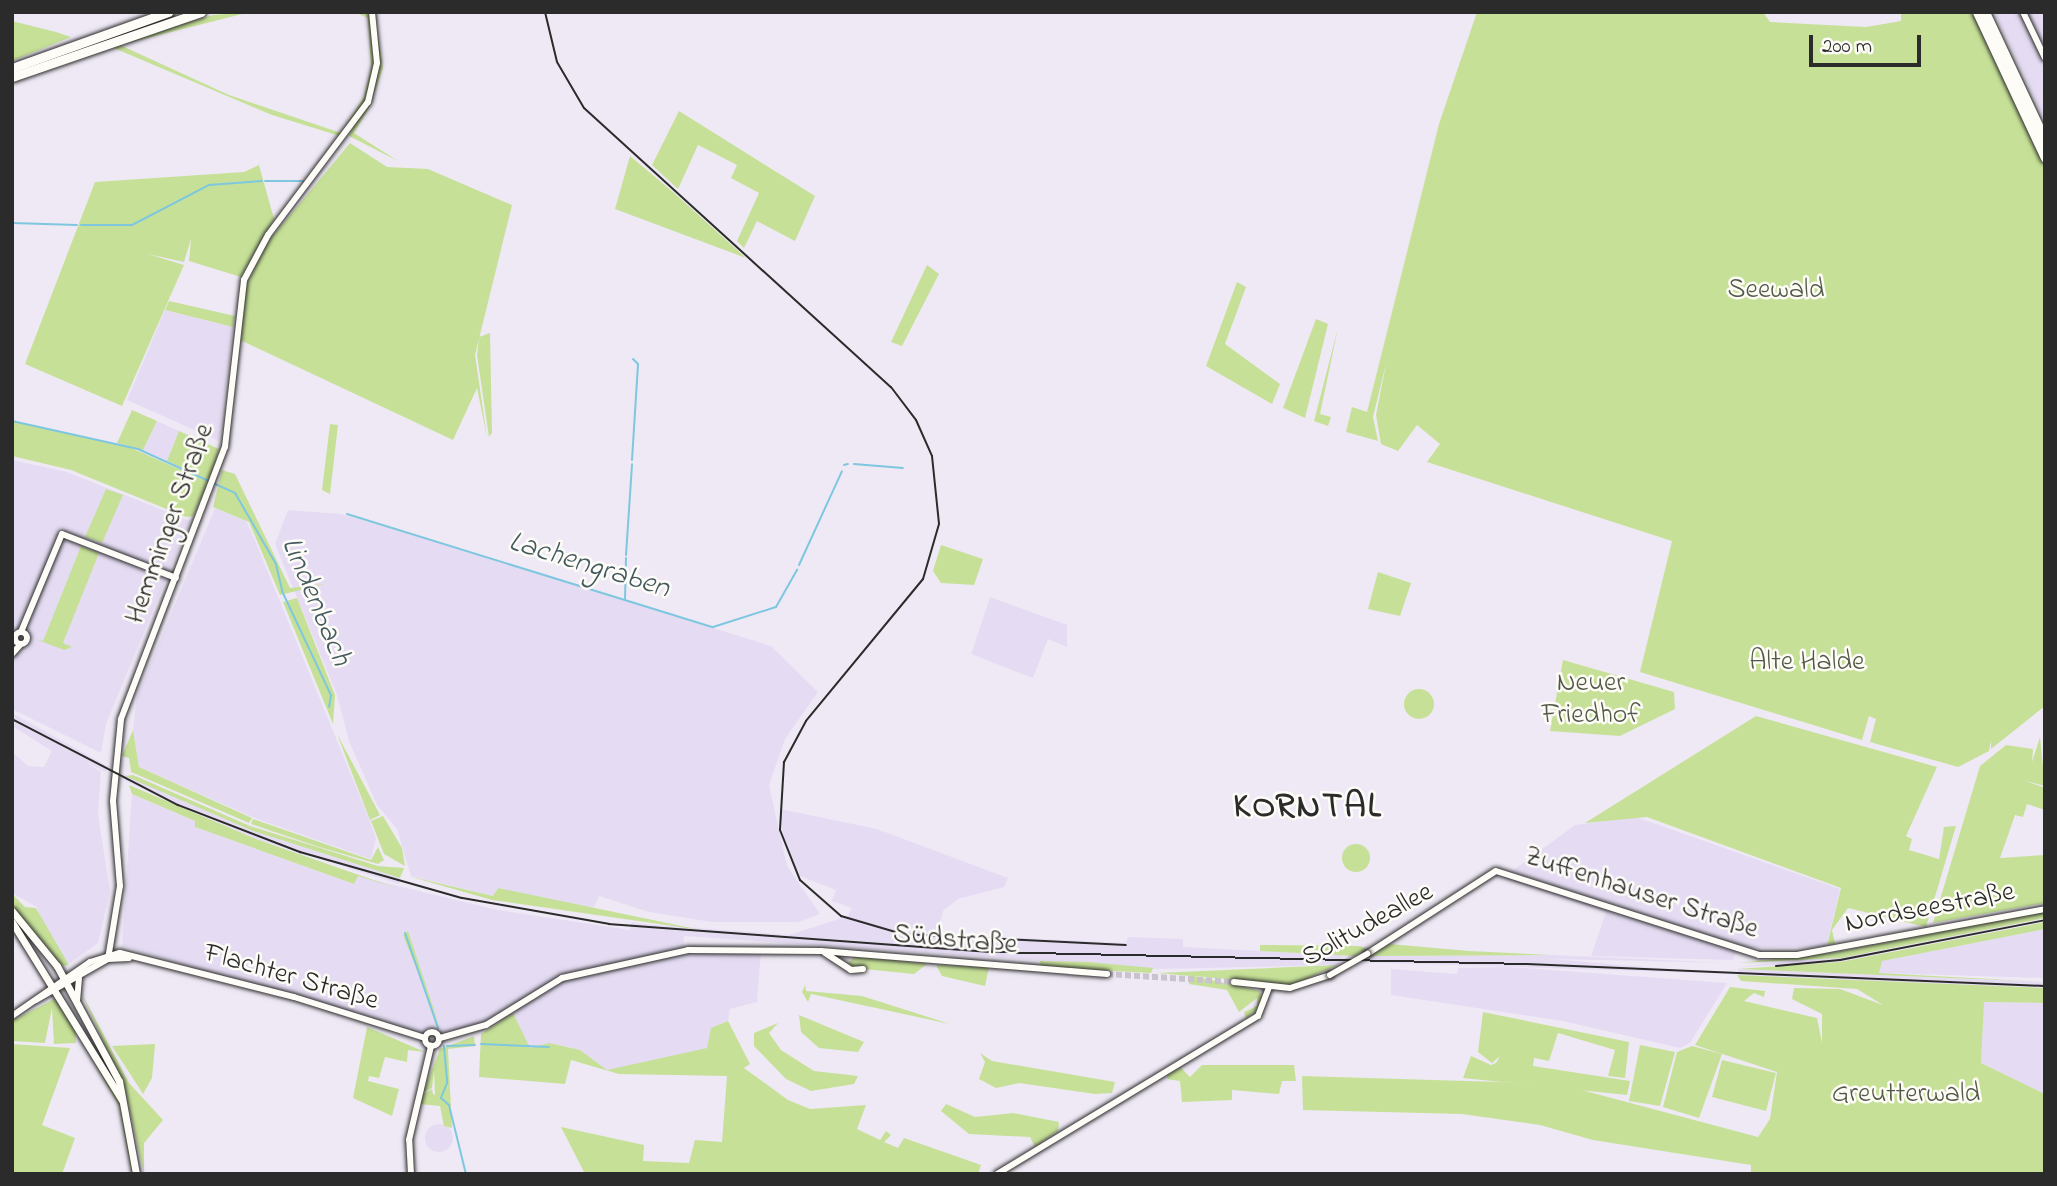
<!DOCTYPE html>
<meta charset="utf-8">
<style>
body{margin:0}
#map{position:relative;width:2057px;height:1186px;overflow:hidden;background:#efe9f5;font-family:"Indie Flower",sans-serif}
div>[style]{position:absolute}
.built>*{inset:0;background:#e5dcf3}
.round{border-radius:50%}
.green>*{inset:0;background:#c6e197}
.stream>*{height:2px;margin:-1px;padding:0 1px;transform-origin:1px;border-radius:1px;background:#7ec7df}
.secondary-tunnel>*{height:6px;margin-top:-3px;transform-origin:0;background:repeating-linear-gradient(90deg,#c8c3cd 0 6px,transparent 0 9px)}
.roads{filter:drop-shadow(0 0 2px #2b2b2b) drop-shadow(0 0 2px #2b2b2b)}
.secondary>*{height:6px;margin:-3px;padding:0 3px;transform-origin:3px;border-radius:3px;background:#fdfcf7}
.secondary>.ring{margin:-3px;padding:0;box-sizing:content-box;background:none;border:6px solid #fdfcf7;border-radius:50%}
.primary>*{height:7px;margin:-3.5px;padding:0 3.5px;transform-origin:3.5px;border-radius:3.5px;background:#fdfcf7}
.highway>*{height:9px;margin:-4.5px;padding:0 4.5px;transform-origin:4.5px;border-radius:4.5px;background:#fdfcf7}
.rail>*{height:2px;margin:-1px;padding:0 1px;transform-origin:1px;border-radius:1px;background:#2b2b2b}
.bridges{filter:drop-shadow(0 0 2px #2b2b2b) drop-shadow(0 0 2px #2b2b2b)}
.secondary-bridge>*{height:6px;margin:-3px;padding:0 3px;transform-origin:3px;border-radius:3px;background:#fdfcf7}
span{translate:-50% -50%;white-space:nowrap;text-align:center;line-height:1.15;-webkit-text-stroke:5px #fdfcf7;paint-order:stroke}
.park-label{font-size:28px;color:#525846}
.street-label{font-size:28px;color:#2b2b2b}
.water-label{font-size:30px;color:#445a61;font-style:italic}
.district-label{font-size:35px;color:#2b2b2b;font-weight:700;letter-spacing:2px}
.frame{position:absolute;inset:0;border:14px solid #2b2b2b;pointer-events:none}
.scale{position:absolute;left:1809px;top:35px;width:112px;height:32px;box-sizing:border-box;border:4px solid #2b2b2b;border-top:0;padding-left:9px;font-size:21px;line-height:24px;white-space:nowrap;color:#2b2b2b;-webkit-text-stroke:5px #fdfcf7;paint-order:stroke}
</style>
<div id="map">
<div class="built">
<div style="clip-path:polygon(1994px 12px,2045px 12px,2045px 126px,2042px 114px)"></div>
<div style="clip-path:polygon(165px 310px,233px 327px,219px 441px,127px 400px)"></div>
<div style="clip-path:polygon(157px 421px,179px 431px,167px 461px,143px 450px)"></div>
<div style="clip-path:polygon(12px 460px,67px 472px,190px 521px,106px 724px,101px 753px,12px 709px)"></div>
<div style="clip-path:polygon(215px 508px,246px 521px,251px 531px,370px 821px,376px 839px,371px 859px,257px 819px,139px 767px,133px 730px,137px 696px)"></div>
<div style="clip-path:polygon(288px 510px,341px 514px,398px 530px,771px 646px,818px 692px,785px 739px,769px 785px,787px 866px,820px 914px,798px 922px,712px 922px,649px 912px,599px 896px,594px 907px,559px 904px,498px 888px,494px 896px,411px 876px,397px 829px,377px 805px,349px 741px,337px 695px,275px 544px)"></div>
<div style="clip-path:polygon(990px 597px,1067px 625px,1067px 647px,1048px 639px,1033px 678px,971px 654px)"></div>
<div style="clip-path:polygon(12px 713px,109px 767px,105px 772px,86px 762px,101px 772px,98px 814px,110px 891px,98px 943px,69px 964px,46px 933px,37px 907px,12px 893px,12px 752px,28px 766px,44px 767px,52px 751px,12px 726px)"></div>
<div style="clip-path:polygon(123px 774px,253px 831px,400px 878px,399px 884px,256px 839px,121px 779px)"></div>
<div style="clip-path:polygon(132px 794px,195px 821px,195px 827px,354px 884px,357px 876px,498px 910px,630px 930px,631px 923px,789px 935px,848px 916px,852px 908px,832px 901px,836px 890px,800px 876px,783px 839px,780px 809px,877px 829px,1008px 878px,1004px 887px,958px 899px,943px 911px,937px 934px,1126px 943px,1128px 937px,1183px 939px,1183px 947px,1343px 955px,1338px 965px,1159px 969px,684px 936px,683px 949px,761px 953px,757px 1002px,730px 1009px,728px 1021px,711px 1028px,710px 1055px,607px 1070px,580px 1050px,549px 1043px,530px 1048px,511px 1017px,422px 1037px,122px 946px)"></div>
<div style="clip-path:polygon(1636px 817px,1840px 889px,1826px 947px,1737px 948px,1733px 960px,1591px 956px,1606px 912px,1503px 878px,1575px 825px)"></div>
<div style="clip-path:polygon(2045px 918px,1840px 962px,1738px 967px,1875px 952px)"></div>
<div style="clip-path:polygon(2045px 929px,2045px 978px,1879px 973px,1881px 961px)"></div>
<div style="clip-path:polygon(1551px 955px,1732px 963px,1551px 959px,1731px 974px,1360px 962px,1369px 956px)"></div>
<div style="clip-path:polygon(1502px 967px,1509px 967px,1727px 983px,1690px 1043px,1680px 1048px,1563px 1021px,1391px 995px,1391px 969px,1457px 974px,1458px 968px)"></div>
<div style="clip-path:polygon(1738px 969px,2045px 982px,2045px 988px,1739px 975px)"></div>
<div style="clip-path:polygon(1983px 1002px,2045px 1003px,2045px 1094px,1981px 1063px)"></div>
<div class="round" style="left:425px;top:1124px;width:28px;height:28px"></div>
</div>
<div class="green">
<div style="clip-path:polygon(250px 12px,120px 45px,229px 95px,341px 133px,364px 97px,371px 68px,368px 18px,354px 12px,370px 12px,374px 75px,364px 106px,340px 136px,272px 115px,109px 46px,213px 15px)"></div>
<div style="clip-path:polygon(374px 12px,383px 68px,369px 108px,354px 133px,398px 161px,349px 136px,377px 77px)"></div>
<div style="clip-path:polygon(1477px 12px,1763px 12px,1770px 22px,1866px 27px,1901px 21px,1901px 12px,1973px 12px,2045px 166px,2045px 706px,1991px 749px,1991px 740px,1989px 751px,1958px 767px,1870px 742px,1876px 719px,1869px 716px,1862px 740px,1640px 672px,1672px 541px,1427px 462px,1440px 444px,1417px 425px,1398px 451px,1381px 444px,1376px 415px,1386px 364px,1373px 417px,1378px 441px,1346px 432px,1352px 407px,1367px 412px,1439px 124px)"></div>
<div style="clip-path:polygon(12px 21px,56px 32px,71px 37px,12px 61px)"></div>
<div style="clip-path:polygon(679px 111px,815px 196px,795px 241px,757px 221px,744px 248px,737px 241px,759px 193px,731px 178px,737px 165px,698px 145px,678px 189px,652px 165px)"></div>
<div style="clip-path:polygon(350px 143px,387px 167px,428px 169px,512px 205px,475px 355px,487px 437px,477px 388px,453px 440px,240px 340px,245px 288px,267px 243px)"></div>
<div style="clip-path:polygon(630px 156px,673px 192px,746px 258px,615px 209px)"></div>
<div style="clip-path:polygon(259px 165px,274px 219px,241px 277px,189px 261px,191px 239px,184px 262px,148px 254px,184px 265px,122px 406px,25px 364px,95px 182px,244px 172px)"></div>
<div style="clip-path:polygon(927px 265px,939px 274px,902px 346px,891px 342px)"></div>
<div style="clip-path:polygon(1237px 282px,1246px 287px,1225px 344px,1280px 384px,1272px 404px,1206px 366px)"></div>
<div style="clip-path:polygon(169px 301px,235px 316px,233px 327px,165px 310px)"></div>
<div style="clip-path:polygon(1316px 319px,1328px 324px,1305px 418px,1283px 408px)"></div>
<div style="clip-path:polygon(1338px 328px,1320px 414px,1331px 417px,1328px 426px,1314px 421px)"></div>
<div style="clip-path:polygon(490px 333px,492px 433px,489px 437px,477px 355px,479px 337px)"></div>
<div style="clip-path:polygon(132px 410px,157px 421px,143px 450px,117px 443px)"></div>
<div style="clip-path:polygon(12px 421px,131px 448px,209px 482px,193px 516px,186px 517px,71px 470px,12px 456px)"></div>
<div style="clip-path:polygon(330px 424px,338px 425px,330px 494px,322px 490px)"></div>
<div style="clip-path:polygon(179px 431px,219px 449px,210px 481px,167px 461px)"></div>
<div style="clip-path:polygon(222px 470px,235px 474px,290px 588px,325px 584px,280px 595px,249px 522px,213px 507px)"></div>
<div style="clip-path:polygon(106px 489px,123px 495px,102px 543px,85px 537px)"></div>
<div style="clip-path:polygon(941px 545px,983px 559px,974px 585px,941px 583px,933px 571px)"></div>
<div style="clip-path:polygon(81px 546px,99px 553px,63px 643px,72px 647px,64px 650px,35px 639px,43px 641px)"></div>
<div style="clip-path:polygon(1378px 572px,1411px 583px,1400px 616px,1368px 609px)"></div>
<div style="clip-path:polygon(297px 598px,335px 695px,333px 724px,283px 602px)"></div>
<div style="clip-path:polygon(1563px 660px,1674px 692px,1675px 709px,1620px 736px,1550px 731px)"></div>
<div class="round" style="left:1404px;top:689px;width:30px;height:30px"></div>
<div style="clip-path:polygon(1756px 716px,1937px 767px,1906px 836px,1912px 839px,1909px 850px,1939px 859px,1944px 827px,1956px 826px,1926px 927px,1848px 908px,1832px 930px,1835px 943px,1827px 945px,1841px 888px,1647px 817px,1585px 823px)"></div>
<div style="clip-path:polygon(133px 730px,139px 767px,252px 818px,249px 823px,131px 772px,129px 758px,122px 756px)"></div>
<div style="clip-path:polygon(337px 734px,380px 815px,370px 820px)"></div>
<div style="clip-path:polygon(2040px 737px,2045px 786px,2026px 781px,2045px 788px,2045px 810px,2027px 804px,2023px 817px,2015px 815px,2000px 858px,2045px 855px,2045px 903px,1933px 923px,1980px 766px,2006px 745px,2033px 749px,2032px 762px)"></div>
<div style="clip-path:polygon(133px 775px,250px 826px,378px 866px,404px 868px,400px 878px,253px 831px,125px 776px)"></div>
<div style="clip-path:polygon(129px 785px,256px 839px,399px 889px,358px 876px,354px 884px,195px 827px,195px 821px,132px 794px)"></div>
<div style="clip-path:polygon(383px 816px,402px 848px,405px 866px,384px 854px,371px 821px)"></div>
<div style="clip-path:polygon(253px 819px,371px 860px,378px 847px,384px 860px,378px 864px,319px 847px,251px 824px)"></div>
<div class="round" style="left:1342px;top:844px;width:28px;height:28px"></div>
<div style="clip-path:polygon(408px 876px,493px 896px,498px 888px,701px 930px,492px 900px)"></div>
<div style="clip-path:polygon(12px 894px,25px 907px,36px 908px,69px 965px,59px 966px,12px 908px)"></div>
<div style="clip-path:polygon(2045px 911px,2045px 918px,1840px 958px,1738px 963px,1831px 953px)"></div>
<div style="clip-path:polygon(2045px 922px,2045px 929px,1882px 961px,1879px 973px,2045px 982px,1738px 969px,1840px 962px)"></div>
<div style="clip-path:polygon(408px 931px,440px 1028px,403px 935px)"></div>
<div style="clip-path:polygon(1390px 944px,1469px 951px,1551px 955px,1369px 956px)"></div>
<div style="clip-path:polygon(1260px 945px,1360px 946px,1367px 949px,1355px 956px,1260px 951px)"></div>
<div style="clip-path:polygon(855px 956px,927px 964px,914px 974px,854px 968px,848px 963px)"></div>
<div style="clip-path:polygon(1040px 961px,1088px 962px,1153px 968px,1151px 973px,1041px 967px)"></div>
<div style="clip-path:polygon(936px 965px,989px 967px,985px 986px,942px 976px)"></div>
<div style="clip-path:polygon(1338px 965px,1292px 985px,1194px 976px,1260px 991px,1263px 1005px,1246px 1019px,1244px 1012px,1257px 1006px,1257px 998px,1239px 1012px,1227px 990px,1189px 984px,1190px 976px,1157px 973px)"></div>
<div style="clip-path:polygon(1737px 975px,2045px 988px,2045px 1003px,1984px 1002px,1981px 1063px,2045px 1094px,2045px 1174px,1751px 1174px,1751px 1165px,1593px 1140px,1540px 1125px,1462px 1114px,1303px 1110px,1302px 1076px,1500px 1082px,1574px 1088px,1758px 1137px,1770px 1119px,1777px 1072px,1695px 1045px,1730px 987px,1765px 991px,1764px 997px,1754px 993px,1744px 1001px,1817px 1018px,1822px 1043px,1822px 1014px,1792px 999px,1794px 988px,1840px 989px,1883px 1005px,1857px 989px,1741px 981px)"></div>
<div style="clip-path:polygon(805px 985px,806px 991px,862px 996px,950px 1024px,811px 994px,808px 1002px,802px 992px)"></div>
<div style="clip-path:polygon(79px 988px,129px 1083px,163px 1120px,144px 1143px,144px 1174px,125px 1089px)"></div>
<div style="clip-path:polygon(56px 998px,86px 1038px,115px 1090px,129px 1135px,132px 1174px,119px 1106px,75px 1029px,76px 1043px,54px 1044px,52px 1008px,45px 1043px,12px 1041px,12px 1021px)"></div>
<div style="clip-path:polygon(1483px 1012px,1629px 1042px,1625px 1078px,1608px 1076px,1615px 1050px,1558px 1033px,1549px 1061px,1534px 1058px,1533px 1066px,1630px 1081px,1627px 1095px,1463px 1078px,1471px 1056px,1491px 1065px,1496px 1063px,1500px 1056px,1492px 1063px,1478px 1052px)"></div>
<div style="clip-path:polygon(513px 1013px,530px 1048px,549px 1043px,580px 1050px,607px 1070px,707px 1048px,711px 1028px,728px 1021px,750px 1064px,744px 1068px,788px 1100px,810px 1109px,866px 1105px,857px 1129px,880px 1140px,886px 1131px,891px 1135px,884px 1142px,898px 1148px,904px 1138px,981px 1165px,978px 1174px,585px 1174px,561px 1127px,644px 1145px,643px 1161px,689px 1163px,695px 1140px,722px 1142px,727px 1076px,619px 1074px,571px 1060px,565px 1084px,479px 1077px,481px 1034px)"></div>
<div style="clip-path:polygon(799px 1015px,864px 1042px,858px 1052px,819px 1048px,801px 1032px)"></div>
<div style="clip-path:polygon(778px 1023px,769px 1033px,781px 1050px,814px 1071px,858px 1076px,854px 1084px,811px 1091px,786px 1079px,754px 1046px,754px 1033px)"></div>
<div style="clip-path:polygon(367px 1027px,425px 1052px,408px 1050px,407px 1062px,385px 1057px,379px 1078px,369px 1076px,368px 1081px,399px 1089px,392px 1116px,353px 1098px)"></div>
<div style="clip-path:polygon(474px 1036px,475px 1046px,448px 1049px,452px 1128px,444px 1126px,440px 1106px,420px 1104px,422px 1095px,432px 1089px,433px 1094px,435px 1095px,434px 1070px,432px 1088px,423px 1093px,440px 1049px)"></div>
<div style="clip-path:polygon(12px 1044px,70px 1048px,42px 1125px,75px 1138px,62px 1174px,12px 1174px)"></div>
<div style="clip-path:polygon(155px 1044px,152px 1078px,143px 1094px,112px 1046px)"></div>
<div style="clip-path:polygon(1640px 1045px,1675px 1052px,1660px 1106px,1629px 1101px)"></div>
<div style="clip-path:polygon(1692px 1046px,1722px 1054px,1699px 1118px,1663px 1107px,1677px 1052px)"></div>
<div style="clip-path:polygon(980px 1053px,992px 1061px,1115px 1082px,1112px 1093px,1095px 1094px,1019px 1083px,996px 1088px,979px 1079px,985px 1062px)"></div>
<div style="clip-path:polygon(1722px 1060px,1776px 1073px,1766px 1111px,1712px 1097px)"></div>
<div style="clip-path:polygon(1202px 1065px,1294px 1065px,1296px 1081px,1282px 1081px,1279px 1094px,1232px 1090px,1232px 1100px,1182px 1102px,1180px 1081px,1167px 1079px,1168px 1072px,1180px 1067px,1190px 1077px)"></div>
<div style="clip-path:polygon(946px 1104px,975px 1117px,1013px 1113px,1059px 1122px,1058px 1131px,1035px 1147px,1030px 1137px,969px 1134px,941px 1111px)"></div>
</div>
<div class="stream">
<div style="left:265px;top:181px;width:38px"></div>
<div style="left:12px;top:223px;width:65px;rotate:1.8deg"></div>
<div style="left:81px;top:225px;width:51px"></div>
<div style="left:132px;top:225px;width:87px;rotate:-27.5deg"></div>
<div style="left:209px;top:185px;width:53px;rotate:-4.3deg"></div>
<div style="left:12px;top:421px;width:129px;rotate:12.5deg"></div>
<div style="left:138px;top:449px;width:107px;rotate:24.4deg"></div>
<div style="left:235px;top:493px;width:82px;rotate:60deg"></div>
<div style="left:276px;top:564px;width:28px;rotate:77deg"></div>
<div style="left:282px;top:591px;width:115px;rotate:64.8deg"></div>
<div style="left:331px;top:695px;width:12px;rotate:99deg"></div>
<div style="left:632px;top:460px;width:96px;rotate:-86.4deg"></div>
<div style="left:638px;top:364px;width:7px;rotate:-135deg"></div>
<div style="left:854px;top:464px;width:49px;rotate:4.7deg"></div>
<div style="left:844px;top:465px;width:4px;rotate:-14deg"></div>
<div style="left:347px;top:514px;width:383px;rotate:17.2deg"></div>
<div style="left:713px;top:627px;width:66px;rotate:-17.6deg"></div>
<div style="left:776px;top:607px;width:43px;rotate:-60.4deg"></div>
<div style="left:626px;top:555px;width:91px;rotate:-86.2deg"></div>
<div style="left:799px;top:565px;width:103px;rotate:-65.4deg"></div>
<div style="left:625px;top:599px;width:41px;rotate:-88.6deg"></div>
<div style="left:405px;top:933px;width:101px;rotate:70.8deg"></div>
<div style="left:481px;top:1044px;width:68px;rotate:2.5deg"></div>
<div style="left:444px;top:1046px;width:37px;rotate:85deg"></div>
<div style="left:447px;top:1083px;width:16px;rotate:112deg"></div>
<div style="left:441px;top:1098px;width:11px;rotate:41deg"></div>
<div style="left:449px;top:1105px;width:71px;rotate:76.2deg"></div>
<div style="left:447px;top:1046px;width:28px;rotate:-2deg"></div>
</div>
<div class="secondary-tunnel">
<div style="left:1107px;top:974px;width:127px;rotate:3.6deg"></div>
</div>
<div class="roads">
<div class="secondary">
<div style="left:2023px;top:12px;width:51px;rotate:64.4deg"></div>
<div class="ring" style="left:15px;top:632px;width:6px;height:6px"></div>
<div style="left:21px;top:632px;width:106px;rotate:-67.3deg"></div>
<div style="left:62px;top:534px;width:122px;rotate:21.1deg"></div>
<div style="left:12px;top:654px;width:13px;rotate:-48deg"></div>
<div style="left:825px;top:953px;width:31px;rotate:33deg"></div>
<div style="left:851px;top:970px;width:12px;rotate:-5deg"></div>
<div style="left:1367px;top:954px;width:153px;rotate:-32.8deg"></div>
<div style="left:1496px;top:871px;width:276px;rotate:17.7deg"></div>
<div style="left:1759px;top:955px;width:38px"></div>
<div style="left:1797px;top:955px;width:252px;rotate:-10.5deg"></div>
<div style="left:108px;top:959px;width:74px;rotate:-80.7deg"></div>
<div style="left:120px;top:886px;width:85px;rotate:-94.7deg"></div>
<div style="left:113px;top:801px;width:82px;rotate:-84.4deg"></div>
<div style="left:121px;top:719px;width:291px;rotate:-69.1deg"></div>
<div style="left:225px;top:447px;width:168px;rotate:-83.5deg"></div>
<div style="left:244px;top:280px;width:51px;rotate:-61.9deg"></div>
<div style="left:268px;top:235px;width:166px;rotate:-53.1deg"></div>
<div style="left:368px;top:102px;width:40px;rotate:-77deg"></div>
<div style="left:377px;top:63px;width:51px;rotate:-95.6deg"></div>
<div style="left:1234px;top:982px;width:56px;rotate:6.1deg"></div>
<div style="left:1290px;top:988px;width:42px;rotate:-18deg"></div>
<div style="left:36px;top:1000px;width:83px;rotate:-29.7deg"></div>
<div style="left:108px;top:959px;width:21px;rotate:-3deg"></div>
<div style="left:77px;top:1001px;width:23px;rotate:-85deg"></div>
<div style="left:12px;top:1016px;width:95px;rotate:-34.7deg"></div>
<div style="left:90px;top:962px;width:31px;rotate:-17deg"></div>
<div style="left:120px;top:953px;width:179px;rotate:14.2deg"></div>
<div style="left:294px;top:997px;width:137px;rotate:17.4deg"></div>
<div class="ring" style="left:425px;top:1032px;width:8px;height:8px"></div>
<div style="left:440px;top:1038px;width:48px;rotate:-15.8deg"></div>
<div style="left:486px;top:1025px;width:89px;rotate:-31.7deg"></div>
<div style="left:562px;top:978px;width:129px;rotate:-12.5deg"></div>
<div style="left:688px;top:950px;width:133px;rotate:0.4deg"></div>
<div style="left:821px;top:951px;width:287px;rotate:4.6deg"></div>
<div style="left:411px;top:1174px;width:34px;rotate:-93deg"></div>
<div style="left:409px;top:1140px;width:97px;rotate:-76.8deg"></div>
<div style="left:997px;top:1174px;width:305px;rotate:-31.2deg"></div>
<div style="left:1258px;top:1016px;width:30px;rotate:-69deg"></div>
</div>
<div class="primary">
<div style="left:12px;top:911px;width:71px;rotate:50.7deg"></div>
<div style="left:57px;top:966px;width:131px;rotate:61.7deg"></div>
<div style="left:119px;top:1081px;width:95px;rotate:79.6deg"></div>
<div style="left:12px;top:922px;width:209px;rotate:58.3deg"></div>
</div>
<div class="highway">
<div style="left:1977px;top:12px;width:161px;rotate:65deg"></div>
<div style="left:1985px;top:12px;width:141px;rotate:64.9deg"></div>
<div style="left:12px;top:68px;width:166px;rotate:-19.7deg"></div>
<div style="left:12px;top:77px;width:200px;rotate:-19deg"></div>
</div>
</div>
<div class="rail">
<div style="left:545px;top:12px;width:51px;rotate:76.5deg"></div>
<div style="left:557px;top:62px;width:53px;rotate:59.6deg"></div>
<div style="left:584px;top:108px;width:415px;rotate:42.3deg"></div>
<div style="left:891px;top:387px;width:41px;rotate:52.9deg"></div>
<div style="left:916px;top:420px;width:39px;rotate:66deg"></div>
<div style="left:932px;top:456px;width:68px;rotate:84.1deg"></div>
<div style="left:939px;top:524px;width:57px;rotate:106.2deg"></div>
<div style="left:923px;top:579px;width:184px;rotate:129.5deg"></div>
<div style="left:806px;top:721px;width:47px;rotate:118.2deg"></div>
<div style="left:784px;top:762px;width:68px;rotate:93.4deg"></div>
<div style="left:780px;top:830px;width:54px;rotate:68.2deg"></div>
<div style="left:800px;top:880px;width:55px;rotate:41.3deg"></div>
<div style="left:841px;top:916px;width:64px;rotate:16.4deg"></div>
<div style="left:902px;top:934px;width:224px;rotate:2.8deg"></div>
<div style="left:12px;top:719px;width:187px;rotate:27.4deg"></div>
<div style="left:178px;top:805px;width:131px;rotate:21.1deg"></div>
<div style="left:300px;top:852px;width:168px;rotate:15.9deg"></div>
<div style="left:462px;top:898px;width:149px;rotate:10deg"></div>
<div style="left:609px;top:924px;width:381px;rotate:4.2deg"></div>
<div style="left:989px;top:952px;width:538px;rotate:1.28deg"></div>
<div style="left:1527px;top:964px;width:518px;rotate:2.43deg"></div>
<div style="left:1776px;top:966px;width:64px;rotate:-5.4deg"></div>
<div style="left:1840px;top:960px;width:209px;rotate:-11deg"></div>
</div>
<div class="bridges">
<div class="secondary-bridge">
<div style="left:1330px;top:975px;width:43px;rotate:-29.6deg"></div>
</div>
</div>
<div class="park-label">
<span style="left:1776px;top:291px">Seewald</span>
<span style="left:1807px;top:663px">Alte Halde</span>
<span style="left:1591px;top:700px">Neuer<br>Friedhof</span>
<span style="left:1906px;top:1095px">Greutterwald</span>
</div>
<div class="street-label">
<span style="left:171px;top:524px;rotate:-70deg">Hemminger Straße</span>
<span style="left:1641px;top:894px;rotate:18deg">Zuffenhauser Straße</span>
<span style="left:1930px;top:909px;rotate:-11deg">Nordseestraße</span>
<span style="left:1368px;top:926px;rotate:-29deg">Solitudeallee</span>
<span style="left:955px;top:941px;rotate:5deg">Südstraße</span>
<span style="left:291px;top:978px;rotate:16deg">Flachter Straße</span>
</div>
<div class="water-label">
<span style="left:589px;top:566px;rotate:17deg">Lachengraben</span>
<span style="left:315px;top:602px;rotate:67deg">Lindenbach</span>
</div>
<div class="district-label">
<span style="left:1308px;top:808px">KORNTAL</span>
</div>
<div class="frame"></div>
<div class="scale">200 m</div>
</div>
